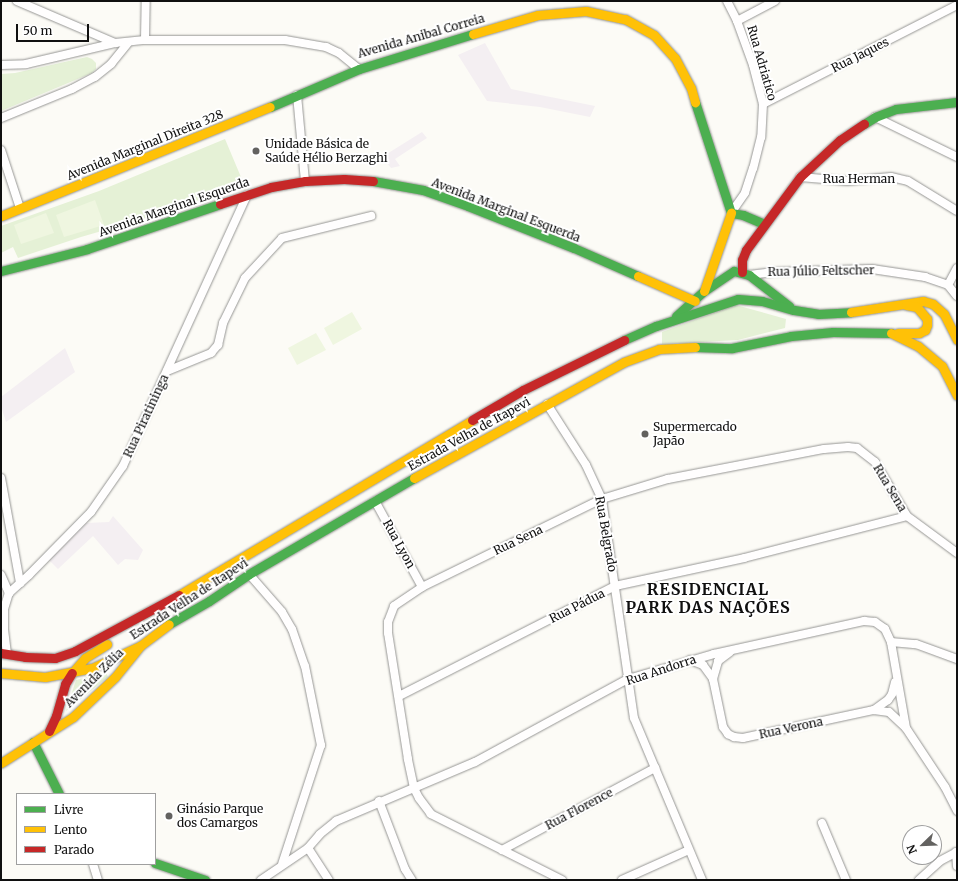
<!DOCTYPE html>
<meta charset="utf-8">
<style>
body{margin:0}
#map{position:relative;width:958px;height:881px;overflow:hidden;background:#fcfbf6;font-family:Merriweather,serif}
div>[style]{position:absolute}
.industrial>*{inset:0;background:#f4eff2}
.green>*{inset:0;background:#e5f1d6}
.pitch>*{inset:0;background:#eff6e0}
.roads{filter:drop-shadow(0 0 1px #969694) drop-shadow(0 0 1px #969694)}
.street>*{height:8px;margin:-4px;padding:0 4px;transform-origin:4px;border-radius:4px;background:#fffefe}
.fast>*{height:9px;margin:-4.5px;padding:0 4.5px;transform-origin:4.5px;border-radius:4.5px;background:#4caf50}
.slow>*{height:9px;margin:-4.5px;padding:0 4.5px;transform-origin:4.5px;border-radius:4.5px;background:#ffc107}
.jam>*{height:9px;margin:-4.5px;padding:0 4.5px;transform-origin:4.5px;border-radius:4.5px;background:#c62828}
.dots>*{width:11px;height:11px;translate:-50% -50%;box-sizing:border-box;border:2px solid #fff;border-radius:50%}
span{translate:-50% -50%;white-space:nowrap;text-align:center;line-height:1.15;-webkit-text-stroke:4px #fff;paint-order:stroke}
.street-label{font-size:12px;color:#101010}
.poi-label{font-size:12px;color:#101010}
.left{translate:0 -50%;text-align:left}
.district-label{font-size:16px;color:#101010;font-weight:700;letter-spacing:1px}
.frame{position:absolute;inset:0;border:2px solid #101010;pointer-events:none}
.legend{position:absolute;left:16px;top:793px;width:140px;height:72px;box-sizing:border-box;background:#fff;border:1px solid #9f9f9f;margin:0;padding:5px 7px;list-style:none;font-size:12px;color:#101010}
.legend li{display:flex;align-items:center;gap:8px;height:20px}
.legend b{width:20px;border:1px solid #9f9f9f}
.north{position:absolute;left:902px;top:825px;width:40px;height:40px;box-sizing:border-box;background:#fff;border:1px solid #9f9f9f;border-radius:50%;rotate:247deg;font-size:11px;font-weight:700;line-height:16px;text-align:center;color:#101010}
.north::after{content:'';display:block;margin:auto;width:14px;height:18px;background:#636260;clip-path:polygon(50% 0,100% 100%,50% 72%,0 100%)}
.scale{position:absolute;left:16px;top:24px;width:73px;height:18px;box-sizing:border-box;border:2px solid #101010;border-top:0;padding-left:5px;font-size:12px;line-height:14px;white-space:nowrap;color:#101010;-webkit-text-stroke:3px #fff;paint-order:stroke}
</style>
<div id="map">
<div class="industrial">
<div style="clip-path:polygon(485px 43px,511px 89px,595px 106px,590px 117px,540px 107px,487px 101px,458px 55px)"></div>
<div style="clip-path:polygon(422px 132px,427px 138px,395px 159px,400px 166px,391px 168px,382px 157px)"></div>
<div style="clip-path:polygon(65px 348px,75px 372px,6px 422px,1px 406px,1px 397px)"></div>
<div style="clip-path:polygon(113px 516px,143px 550px,138px 560px,125px 559px,118px 565px,93px 536px,58px 569px,49px 560px,86px 523px,109px 522px)"></div>
</div>
<div class="green">
<div style="clip-path:polygon(87px 57px,92px 59px,96px 63px,96px 69px,92px 73px,1px 111px,1px 74px,15px 73px)"></div>
<div style="clip-path:polygon(225px 139px,246px 189px,81px 237px,18px 258px,13px 247px,1px 253px,1px 226px,99px 191px)"></div>
<div style="clip-path:polygon(736px 305px,786px 319px,785px 328px,738px 340px,662px 344px,662px 332px)"></div>
<div style="clip-path:polygon(106px 672px,108px 677px,66px 711px,76px 680px)"></div>
</div>
<div class="pitch">
<div style="clip-path:polygon(95px 200px,104px 225px,64px 237px,56px 215px)"></div>
<div style="clip-path:polygon(46px 213px,54px 233px,21px 244px,14px 225px)"></div>
<div style="clip-path:polygon(352px 312px,362px 329px,333px 345px,324px 328px)"></div>
<div style="clip-path:polygon(316px 333px,326px 350px,297px 365px,288px 348px)"></div>
</div>
<div class="roads">
<div class="street">
<div style="left:17px;top:1px;width:107px;rotate:23.2deg"></div>
<div style="left:727px;top:1px;width:22px;rotate:63deg"></div>
<div style="left:737px;top:21px;width:47px;rotate:70deg"></div>
<div style="left:753px;top:65px;width:40px;rotate:75.6deg"></div>
<div style="left:763px;top:104px;width:33px;rotate:93deg"></div>
<div style="left:761px;top:137px;width:32px;rotate:104deg"></div>
<div style="left:753px;top:168px;width:26px;rotate:108deg"></div>
<div style="left:745px;top:193px;width:24px;rotate:125deg"></div>
<div style="left:737px;top:21px;width:43px;rotate:-27.8deg"></div>
<div style="left:145px;top:40px;width:39px;rotate:-89deg"></div>
<div style="left:1px;top:65px;width:25px;rotate:-2deg"></div>
<div style="left:26px;top:64px;width:91px;rotate:-13.3deg"></div>
<div style="left:115px;top:43px;width:30px;rotate:-6deg"></div>
<div style="left:145px;top:40px;width:140px"></div>
<div style="left:285px;top:40px;width:42px;rotate:9.7deg"></div>
<div style="left:326px;top:47px;width:14px;rotate:25deg"></div>
<div style="left:339px;top:53px;width:26px;rotate:39deg"></div>
<div style="left:297px;top:95px;width:86px;rotate:84.7deg"></div>
<div style="left:763px;top:104px;width:218px;rotate:-27deg"></div>
<div style="left:875px;top:117px;width:91px;rotate:26deg"></div>
<div style="left:1px;top:118px;width:77px;rotate:-22.2deg"></div>
<div style="left:72px;top:89px;width:26px;rotate:-28deg"></div>
<div style="left:95px;top:77px;width:21px;rotate:-39deg"></div>
<div style="left:111px;top:64px;width:28px;rotate:-51deg"></div>
<div style="left:1px;top:150px;width:61px;rotate:71.9deg"></div>
<div style="left:800px;top:177px;width:47px;rotate:4.9deg"></div>
<div style="left:847px;top:181px;width:44px;rotate:-5.2deg"></div>
<div style="left:891px;top:177px;width:17px;rotate:13deg"></div>
<div style="left:908px;top:181px;width:57px;rotate:31.5deg"></div>
<div style="left:749px;top:275px;width:23px;rotate:-7deg"></div>
<div style="left:772px;top:272px;width:100px;rotate:-1.7deg"></div>
<div style="left:872px;top:269px;width:54px;rotate:8.6deg"></div>
<div style="left:925px;top:277px;width:24px;rotate:19deg"></div>
<div style="left:948px;top:285px;width:14px;rotate:51deg"></div>
<div style="left:948px;top:285px;width:19px;rotate:-62deg"></div>
<div style="left:167px;top:371px;width:48px;rotate:-22.2deg"></div>
<div style="left:211px;top:353px;width:11px;rotate:-49deg"></div>
<div style="left:218px;top:345px;width:23px;rotate:-77deg"></div>
<div style="left:223px;top:323px;width:50px;rotate:-63.9deg"></div>
<div style="left:245px;top:278px;width:54px;rotate:-47.2deg"></div>
<div style="left:282px;top:238px;width:92px;rotate:-13.9deg"></div>
<div style="left:547px;top:404px;width:72px;rotate:57.4deg"></div>
<div style="left:586px;top:465px;width:38px;rotate:65deg"></div>
<div style="left:602px;top:499px;width:221px;rotate:81.7deg"></div>
<div style="left:634px;top:718px;width:176px;rotate:67.2deg"></div>
<div style="left:1px;top:478px;width:107px;rotate:79.7deg"></div>
<div style="left:375px;top:501px;width:98px;rotate:61.3deg"></div>
<div style="left:249px;top:574px;width:50px;rotate:49deg"></div>
<div style="left:282px;top:612px;width:20px;rotate:60deg"></div>
<div style="left:292px;top:629px;width:39px;rotate:71deg"></div>
<div style="left:305px;top:666px;width:81px;rotate:78.6deg"></div>
<div style="left:321px;top:745px;width:125px;rotate:108.1deg"></div>
<div style="left:1px;top:575px;width:20px;rotate:66deg"></div>
<div style="left:891px;top:642px;width:25px;rotate:5deg"></div>
<div style="left:916px;top:644px;width:44px;rotate:20.1deg"></div>
<div style="left:7px;top:654px;width:25px;rotate:-97deg"></div>
<div style="left:4px;top:629px;width:20px;rotate:-90deg"></div>
<div style="left:4px;top:609px;width:17px;rotate:-73deg"></div>
<div style="left:9px;top:593px;width:27px;rotate:-42deg"></div>
<div style="left:29px;top:575px;width:88px;rotate:-45.5deg"></div>
<div style="left:91px;top:512px;width:56px;rotate:-55.2deg"></div>
<div style="left:123px;top:466px;width:298px;rotate:-65.4deg"></div>
<div style="left:690px;top:660px;width:14px;rotate:21deg"></div>
<div style="left:703px;top:665px;width:17px;rotate:54deg"></div>
<div style="left:713px;top:679px;width:49px;rotate:78.2deg"></div>
<div style="left:723px;top:727px;width:9px;rotate:54deg"></div>
<div style="left:728px;top:734px;width:7px;rotate:27deg"></div>
<div style="left:734px;top:737px;width:9px;rotate:6deg"></div>
<div style="left:743px;top:738px;width:134px;rotate:-12.1deg"></div>
<div style="left:874px;top:710px;width:15px;rotate:8deg"></div>
<div style="left:889px;top:712px;width:22px;rotate:43deg"></div>
<div style="left:713px;top:679px;width:19px;rotate:-74deg"></div>
<div style="left:718px;top:661px;width:15px;rotate:-37deg"></div>
<div style="left:399px;top:696px;width:242px;rotate:-27deg"></div>
<div style="left:615px;top:586px;width:132px;rotate:-12.2deg"></div>
<div style="left:744px;top:558px;width:168px;rotate:-14.4deg"></div>
<div style="left:874px;top:710px;width:17px;rotate:-36deg"></div>
<div style="left:888px;top:700px;width:7px;rotate:-56deg"></div>
<div style="left:892px;top:694px;width:12px;rotate:-76deg"></div>
<div style="left:379px;top:801px;width:73px;rotate:69.1deg"></div>
<div style="left:405px;top:869px;width:13px;rotate:58deg"></div>
<div style="left:822px;top:823px;width:62px;rotate:67.2deg"></div>
<div style="left:308px;top:848px;width:38px;rotate:57deg"></div>
<div style="left:502px;top:850px;width:174px;rotate:-28.2deg"></div>
<div style="left:956px;top:852px;width:14px;rotate:86deg"></div>
<div style="left:93px;top:864px;width:17px;rotate:73deg"></div>
<div style="left:261px;top:880px;width:57px;rotate:-34.2deg"></div>
<div style="left:308px;top:848px;width:18px;rotate:-49deg"></div>
<div style="left:320px;top:834px;width:21px;rotate:-39deg"></div>
<div style="left:336px;top:821px;width:151px;rotate:-23deg"></div>
<div style="left:475px;top:762px;width:174px;rotate:-28.5deg"></div>
<div style="left:628px;top:679px;width:90px;rotate:-16.2deg"></div>
<div style="left:714px;top:654px;width:154px;rotate:-12.4deg"></div>
<div style="left:864px;top:621px;width:11px;rotate:5deg"></div>
<div style="left:875px;top:622px;width:12px;rotate:35deg"></div>
<div style="left:885px;top:629px;width:14px;rotate:65deg"></div>
<div style="left:891px;top:642px;width:87px;rotate:80.1deg"></div>
<div style="left:906px;top:728px;width:71px;rotate:56.5deg"></div>
<div style="left:945px;top:787px;width:27px;rotate:63deg"></div>
<div style="left:562px;top:880px;width:147px;rotate:-153.3deg"></div>
<div style="left:431px;top:814px;width:20px;rotate:-127deg"></div>
<div style="left:419px;top:798px;width:11px;rotate:-117deg"></div>
<div style="left:414px;top:788px;width:30px;rotate:-102deg"></div>
<div style="left:408px;top:759px;width:128px;rotate:-99deg"></div>
<div style="left:388px;top:633px;width:11px;rotate:-90deg"></div>
<div style="left:388px;top:622px;width:17px;rotate:-69deg"></div>
<div style="left:394px;top:606px;width:34px;rotate:-34deg"></div>
<div style="left:422px;top:587px;width:200px;rotate:-26.1deg"></div>
<div style="left:602px;top:499px;width:69px;rotate:-16.9deg"></div>
<div style="left:668px;top:479px;width:159px;rotate:-10.9deg"></div>
<div style="left:824px;top:449px;width:24px;rotate:-5deg"></div>
<div style="left:848px;top:447px;width:9px;rotate:6deg"></div>
<div style="left:857px;top:448px;width:23px;rotate:38deg"></div>
<div style="left:875px;top:462px;width:63px;rotate:59.3deg"></div>
<div style="left:907px;top:516px;width:62px;rotate:36.5deg"></div>
<div style="left:622px;top:880px;width:73px;rotate:-24.1deg"></div>
<div style="left:919px;top:880px;width:28px;rotate:-42deg"></div>
<div style="left:940px;top:861px;width:19px;rotate:-28deg"></div>
</div>
<div class="fast">
<div style="left:695px;top:102px;width:117px;rotate:72deg"></div>
<div style="left:270px;top:107px;width:97px;rotate:-23.1deg"></div>
<div style="left:359px;top:69px;width:119px;rotate:-17.1deg"></div>
<div style="left:864px;top:124px;width:13px;rotate:-32deg"></div>
<div style="left:875px;top:117px;width:22px;rotate:-21deg"></div>
<div style="left:896px;top:109px;width:61px;rotate:-6.5deg"></div>
<div style="left:373px;top:181px;width:51px;rotate:10.2deg"></div>
<div style="left:423px;top:190px;width:48px;rotate:19.6deg"></div>
<div style="left:468px;top:206px;width:114px;rotate:21.6deg"></div>
<div style="left:574px;top:248px;width:70px;rotate:23.6deg"></div>
<div style="left:731px;top:213px;width:12px;rotate:9deg"></div>
<div style="left:743px;top:215px;width:23px;rotate:23deg"></div>
<div style="left:1px;top:271px;width:89px;rotate:-14.3deg"></div>
<div style="left:87px;top:249px;width:140px;rotate:-18.7deg"></div>
<div style="left:676px;top:316px;width:38px;rotate:-42deg"></div>
<div style="left:704px;top:291px;width:36px;rotate:-34deg"></div>
<div style="left:734px;top:271px;width:16px;rotate:15deg"></div>
<div style="left:749px;top:275px;width:51px;rotate:37.8deg"></div>
<div style="left:624px;top:340px;width:35px;rotate:-24deg"></div>
<div style="left:656px;top:326px;width:86px;rotate:-18.2deg"></div>
<div style="left:738px;top:299px;width:24px;rotate:5deg"></div>
<div style="left:762px;top:301px;width:33px;rotate:16deg"></div>
<div style="left:794px;top:310px;width:24px;rotate:9deg"></div>
<div style="left:818px;top:314px;width:33px;rotate:-3deg"></div>
<div style="left:695px;top:347px;width:37px;rotate:2deg"></div>
<div style="left:732px;top:348px;width:60px;rotate:-11.5deg"></div>
<div style="left:791px;top:336px;width:42px;rotate:-5.4deg"></div>
<div style="left:833px;top:332px;width:58px;rotate:1deg"></div>
<div style="left:169px;top:624px;width:46px;rotate:-29.9deg"></div>
<div style="left:209px;top:601px;width:48px;rotate:-34deg"></div>
<div style="left:249px;top:574px;width:191px;rotate:-30.2deg"></div>
<div style="left:33px;top:742px;width:58px;rotate:63.4deg"></div>
<div style="left:155px;top:863px;width:53px;rotate:18.8deg"></div>
</div>
<div class="slow">
<div style="left:473px;top:34px;width:68px;rotate:-16.3deg"></div>
<div style="left:538px;top:15px;width:48px;rotate:-4.8deg"></div>
<div style="left:586px;top:11px;width:40px;rotate:12deg"></div>
<div style="left:625px;top:19px;width:33px;rotate:29deg"></div>
<div style="left:654px;top:35px;width:31px;rotate:48deg"></div>
<div style="left:675px;top:58px;width:34px;rotate:62deg"></div>
<div style="left:691px;top:88px;width:15px;rotate:74deg"></div>
<div style="left:1px;top:216px;width:290px;rotate:-22.1deg"></div>
<div style="left:638px;top:276px;width:62px;rotate:23.7deg"></div>
<div style="left:704px;top:291px;width:83px;rotate:-70.9deg"></div>
<div style="left:851px;top:312px;width:73px;rotate:-8.7deg"></div>
<div style="left:923px;top:301px;width:10px;rotate:17deg"></div>
<div style="left:933px;top:304px;width:15px;rotate:42deg"></div>
<div style="left:944px;top:314px;width:29px;rotate:63deg"></div>
<div style="left:891px;top:333px;width:30px;rotate:26deg"></div>
<div style="left:918px;top:346px;width:31px;rotate:40deg"></div>
<div style="left:942px;top:366px;width:33px;rotate:63deg"></div>
<div style="left:898px;top:333px;width:21px"></div>
<div style="left:919px;top:333px;width:7px;rotate:-27deg"></div>
<div style="left:925px;top:330px;width:5px;rotate:-68deg"></div>
<div style="left:927px;top:325px;width:6px;rotate:-90deg"></div>
<div style="left:927px;top:319px;width:16px;rotate:-130deg"></div>
<div style="left:917px;top:307px;width:11px;rotate:-170deg"></div>
<div style="left:414px;top:478px;width:240px;rotate:-28.9deg"></div>
<div style="left:624px;top:362px;width:37px;rotate:-20deg"></div>
<div style="left:659px;top:349px;width:36px;rotate:-3deg"></div>
<div style="left:179px;top:595px;width:341px;rotate:-30.8deg"></div>
<div style="left:1px;top:673px;width:44px;rotate:5.2deg"></div>
<div style="left:45px;top:677px;width:48px;rotate:-10.8deg"></div>
<div style="left:92px;top:668px;width:53px;rotate:-24.6deg"></div>
<div style="left:140px;top:646px;width:36px;rotate:-37deg"></div>
<div style="left:72px;top:673px;width:20px;rotate:-49deg"></div>
<div style="left:85px;top:658px;width:26px;rotate:-32deg"></div>
<div style="left:1px;top:763px;width:85px;rotate:-32.6deg"></div>
<div style="left:73px;top:717px;width:58px;rotate:-43.6deg"></div>
<div style="left:115px;top:677px;width:40px;rotate:-51deg"></div>
</div>
<div class="jam">
<div style="left:220px;top:204px;width:54px;rotate:-18.4deg"></div>
<div style="left:271px;top:187px;width:35px;rotate:-10deg"></div>
<div style="left:305px;top:181px;width:39px;rotate:-3deg"></div>
<div style="left:344px;top:179px;width:29px;rotate:4deg"></div>
<div style="left:742px;top:272px;width:12px;rotate:-90deg"></div>
<div style="left:742px;top:260px;width:11px;rotate:-68deg"></div>
<div style="left:746px;top:250px;width:91px;rotate:-53.5deg"></div>
<div style="left:800px;top:177px;width:54px;rotate:-42.8deg"></div>
<div style="left:840px;top:140px;width:29px;rotate:-34deg"></div>
<div style="left:472px;top:420px;width:59px;rotate:-30.5deg"></div>
<div style="left:523px;top:390px;width:113px;rotate:-26.3deg"></div>
<div style="left:1px;top:653px;width:24px;rotate:9deg"></div>
<div style="left:25px;top:657px;width:30px;rotate:2deg"></div>
<div style="left:55px;top:658px;width:21px;rotate:-19deg"></div>
<div style="left:75px;top:651px;width:118px;rotate:-28.3deg"></div>
<div style="left:49px;top:731px;width:17px;rotate:-65deg"></div>
<div style="left:56px;top:716px;width:33px;rotate:-74deg"></div>
<div style="left:65px;top:684px;width:13px;rotate:-58deg"></div>
</div>
</div>
<div class="dots">
<div style="left:256px;top:151px;background:#636260"></div>
<div style="left:645px;top:434px;background:#636260"></div>
<div style="left:169px;top:816px;background:#636260"></div>
</div>
<div class="street-label">
<span style="left:421px;top:36px;rotate:-16deg">Avenida Anibal Correia</span>
<span style="left:860px;top:55px;rotate:-27deg">Rua Jaques</span>
<span style="left:762px;top:63px;rotate:74deg">Rua Adriatico</span>
<span style="left:145px;top:145px;rotate:-22deg">Avenida Marginal Direita 328</span>
<span style="left:859px;top:179px">Rua Herman</span>
<span style="left:174px;top:207px;rotate:-19deg">Avenida Marginal Esquerda</span>
<span style="left:506px;top:210px;rotate:21deg">Avenida Marginal Esquerda</span>
<span style="left:821px;top:271px;rotate:-1deg">Rua Júlio Feltscher</span>
<span style="left:146px;top:416px;rotate:-65deg">Rua Piratininga</span>
<span style="left:469px;top:434px;rotate:-29deg">Estrada Velha de Itapevi</span>
<span style="left:890px;top:488px;rotate:59deg">Rua Sena</span>
<span style="left:606px;top:534px;rotate:80deg">Rua Belgrado</span>
<span style="left:518px;top:540px;rotate:-26deg">Rua Sena</span>
<span style="left:399px;top:544px;rotate:61deg">Rua Lyon</span>
<span style="left:189px;top:599px;rotate:-33deg">Estrada Velha de Itapevi</span>
<span style="left:577px;top:606px;rotate:-27deg">Rua Pádua</span>
<span style="left:661px;top:670px;rotate:-18deg">Rua Andorra</span>
<span style="left:94px;top:678px;rotate:-45deg">Avenida Zélia</span>
<span style="left:791px;top:728px;rotate:-12deg">Rua Verona</span>
<span style="left:579px;top:809px;rotate:-28deg">Rua Florence</span>
</div>
<div class="poi-label">
<span class="left" style="left:265px;top:151px">Unidade Básica de<br>Saúde Hélio Berzaghi</span>
<span class="left" style="left:653px;top:434px">Supermercado<br>Japão</span>
<span class="left" style="left:177px;top:816px">Ginásio Parque<br>dos Camargos</span>
</div>
<div class="district-label">
<span style="left:708px;top:598px">RESIDENCIAL<br>PARK DAS NAÇÕES</span>
</div>
<div class="frame"></div>
<ul class="legend">
<li><b style="height:5px;background:#4caf50"></b>Livre</li>
<li><b style="height:5px;background:#ffc107"></b>Lento</li>
<li><b style="height:5px;background:#c62828"></b>Parado</li>
</ul>
<div class="north">N</div>
<div class="scale">50 m</div>
</div>
